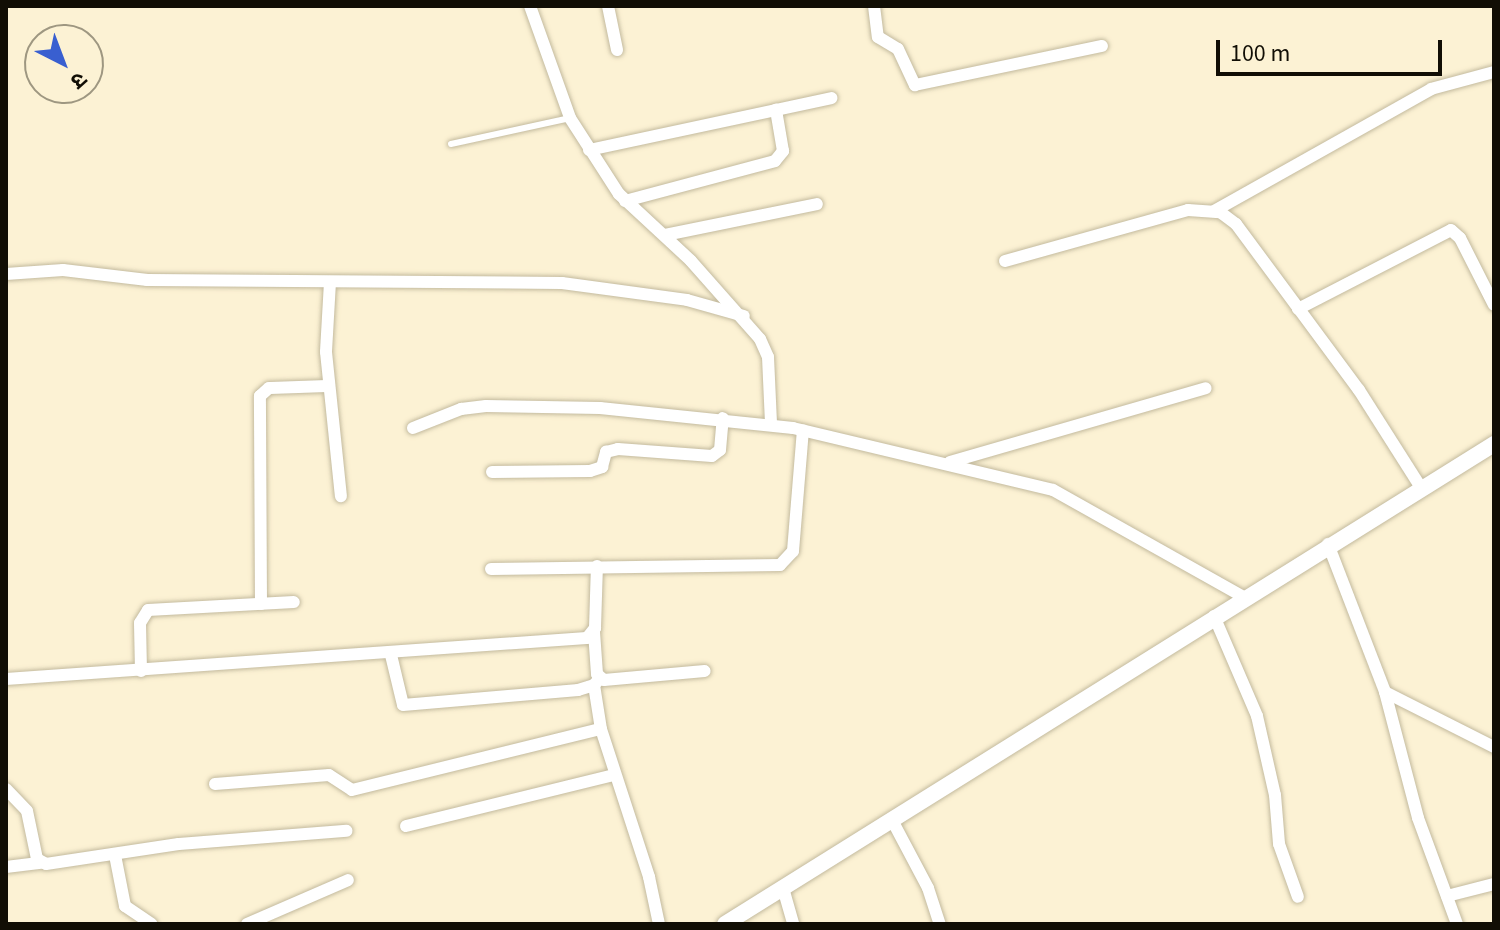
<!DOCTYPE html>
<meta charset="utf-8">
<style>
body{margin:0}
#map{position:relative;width:1500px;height:930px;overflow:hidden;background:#fcf2d4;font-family:"Source Sans 3","Noto Sans Devanagari",sans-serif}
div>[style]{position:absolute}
.roads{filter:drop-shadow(0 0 2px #c3ba9e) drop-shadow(0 0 2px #c3ba9e)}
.lane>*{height:6px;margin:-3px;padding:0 3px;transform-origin:3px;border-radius:3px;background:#fff}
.street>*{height:12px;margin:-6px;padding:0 6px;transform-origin:6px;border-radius:6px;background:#fff}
.secondary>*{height:16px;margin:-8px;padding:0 8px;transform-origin:8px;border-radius:8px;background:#fff}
span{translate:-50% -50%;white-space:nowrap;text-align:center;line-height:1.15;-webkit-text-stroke:7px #fcf2d4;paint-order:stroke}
.frame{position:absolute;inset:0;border:8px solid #110e05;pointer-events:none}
.north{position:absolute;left:24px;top:24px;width:80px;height:80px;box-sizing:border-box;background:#fcf2d4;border:2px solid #9e9781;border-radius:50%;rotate:138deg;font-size:22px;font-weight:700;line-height:32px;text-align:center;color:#110e05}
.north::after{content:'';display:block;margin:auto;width:28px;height:36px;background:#395fd0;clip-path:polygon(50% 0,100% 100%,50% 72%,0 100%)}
.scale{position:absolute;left:1216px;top:40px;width:226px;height:36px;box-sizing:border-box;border:4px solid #110e05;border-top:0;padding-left:10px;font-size:24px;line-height:28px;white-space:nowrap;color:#110e05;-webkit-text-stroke:6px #fcf2d4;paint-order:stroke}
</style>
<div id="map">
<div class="roads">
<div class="lane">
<div style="left:451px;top:144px;width:122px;rotate:-12.3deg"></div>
</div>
<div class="street">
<div style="left:530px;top:6px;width:119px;rotate:70.3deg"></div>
<div style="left:570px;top:118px;width:90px;rotate:57.2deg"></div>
<div style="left:619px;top:194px;width:98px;rotate:42.9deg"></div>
<div style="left:691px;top:261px;width:104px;rotate:48.5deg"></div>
<div style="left:760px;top:339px;width:20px;rotate:66deg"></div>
<div style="left:768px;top:357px;width:67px;rotate:87.4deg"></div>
<div style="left:608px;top:6px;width:45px;rotate:78.4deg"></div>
<div style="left:874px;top:6px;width:31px;rotate:83deg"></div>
<div style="left:878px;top:37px;width:23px;rotate:31deg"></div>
<div style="left:898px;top:49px;width:40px;rotate:65deg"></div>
<div style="left:915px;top:85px;width:191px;rotate:-11.8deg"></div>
<div style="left:589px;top:150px;width:248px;rotate:-12.1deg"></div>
<div style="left:625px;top:201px;width:155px;rotate:-14.9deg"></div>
<div style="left:775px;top:161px;width:13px;rotate:-51deg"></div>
<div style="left:783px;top:151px;width:42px;rotate:-99.7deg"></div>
<div style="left:1214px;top:211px;width:249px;rotate:-29.3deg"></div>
<div style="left:1431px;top:89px;width:65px;rotate:-15.1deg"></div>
<div style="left:665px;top:235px;width:155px;rotate:-11.5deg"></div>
<div style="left:1005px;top:261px;width:190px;rotate:-15.6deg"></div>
<div style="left:1188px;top:210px;width:32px;rotate:4deg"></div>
<div style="left:1220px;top:212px;width:20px;rotate:37deg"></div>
<div style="left:1236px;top:224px;width:207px;rotate:53.5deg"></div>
<div style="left:1359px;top:390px;width:114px;rotate:57.6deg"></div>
<div style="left:6px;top:274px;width:57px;rotate:-4deg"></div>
<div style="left:63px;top:270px;width:85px;rotate:6.8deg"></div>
<div style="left:147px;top:280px;width:415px;rotate:0.4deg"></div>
<div style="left:562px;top:283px;width:126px;rotate:7.7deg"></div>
<div style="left:687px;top:300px;width:59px;rotate:15.7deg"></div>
<div style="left:330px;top:282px;width:70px;rotate:93.3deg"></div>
<div style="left:326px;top:352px;width:145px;rotate:84.1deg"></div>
<div style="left:1298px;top:309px;width:172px;rotate:-27.3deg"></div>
<div style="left:1451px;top:230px;width:12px;rotate:42deg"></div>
<div style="left:1460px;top:238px;width:75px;rotate:63.1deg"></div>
<div style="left:413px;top:428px;width:52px;rotate:-21.6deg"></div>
<div style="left:461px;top:409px;width:25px;rotate:-7deg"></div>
<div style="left:486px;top:406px;width:114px;rotate:1deg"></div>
<div style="left:600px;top:408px;width:194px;rotate:5.9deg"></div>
<div style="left:793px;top:428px;width:267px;rotate:13.4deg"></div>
<div style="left:1053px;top:490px;width:219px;rotate:29.3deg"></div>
<div style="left:950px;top:462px;width:266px;rotate:-16.1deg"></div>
<div style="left:492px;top:472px;width:98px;rotate:-0.6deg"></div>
<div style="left:590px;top:471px;width:13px;rotate:-18deg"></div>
<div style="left:602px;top:467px;width:16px;rotate:-75deg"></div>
<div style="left:606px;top:452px;width:12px;rotate:-14deg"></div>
<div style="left:618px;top:449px;width:94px;rotate:4.3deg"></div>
<div style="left:712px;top:456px;width:10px;rotate:-37deg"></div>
<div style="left:720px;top:450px;width:32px;rotate:-85deg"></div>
<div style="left:1328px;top:544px;width:159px;rotate:68.9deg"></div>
<div style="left:1385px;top:692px;width:130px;rotate:75.3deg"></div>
<div style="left:1418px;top:818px;width:113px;rotate:69.8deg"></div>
<div style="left:491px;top:569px;width:289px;rotate:-0.8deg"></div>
<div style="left:780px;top:565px;width:19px;rotate:-47deg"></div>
<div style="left:793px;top:551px;width:121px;rotate:-85.3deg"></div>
<div style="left:261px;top:604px;width:208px;rotate:-90.3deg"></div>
<div style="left:260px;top:396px;width:12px;rotate:-42deg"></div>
<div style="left:269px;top:388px;width:59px;rotate:-1.9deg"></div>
<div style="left:1214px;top:616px;width:109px;rotate:66.7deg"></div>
<div style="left:1257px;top:716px;width:81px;rotate:77.2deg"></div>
<div style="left:1275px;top:795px;width:49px;rotate:85.3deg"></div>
<div style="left:1279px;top:844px;width:56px;rotate:70.3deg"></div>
<div style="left:594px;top:632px;width:42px;rotate:85.9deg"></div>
<div style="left:597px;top:674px;width:9px;rotate:41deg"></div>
<div style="left:604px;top:680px;width:101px;rotate:-5.1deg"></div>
<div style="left:391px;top:655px;width:51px;rotate:76.5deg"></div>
<div style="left:403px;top:705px;width:176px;rotate:-4.9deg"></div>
<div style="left:578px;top:690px;width:17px;rotate:-17deg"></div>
<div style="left:594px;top:685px;width:9px;rotate:-49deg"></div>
<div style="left:141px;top:671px;width:48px;rotate:-91.2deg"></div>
<div style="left:140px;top:623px;width:15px;rotate:-58deg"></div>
<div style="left:148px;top:610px;width:146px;rotate:-3.1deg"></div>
<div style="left:6px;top:679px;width:582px;rotate:-4.04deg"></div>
<div style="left:587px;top:638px;width:13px;rotate:-51deg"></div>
<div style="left:595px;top:628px;width:62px;rotate:-88.2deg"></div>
<div style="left:594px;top:685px;width:45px;rotate:81deg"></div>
<div style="left:601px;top:729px;width:156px;rotate:72deg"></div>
<div style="left:649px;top:877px;width:48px;rotate:78deg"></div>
<div style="left:1385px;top:692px;width:122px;rotate:26.8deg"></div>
<div style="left:215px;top:784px;width:114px;rotate:-4.5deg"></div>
<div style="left:329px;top:775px;width:27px;rotate:33deg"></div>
<div style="left:352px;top:790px;width:256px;rotate:-13.8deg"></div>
<div style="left:6px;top:789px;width:30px;rotate:46deg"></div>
<div style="left:27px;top:811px;width:49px;rotate:78.2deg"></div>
<div style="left:37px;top:859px;width:10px;rotate:29deg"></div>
<div style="left:46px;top:864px;width:134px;rotate:-8.6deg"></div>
<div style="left:179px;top:844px;width:168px;rotate:-4.5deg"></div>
<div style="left:892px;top:820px;width:77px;rotate:62.1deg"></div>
<div style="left:928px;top:888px;width:38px;rotate:72deg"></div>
<div style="left:406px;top:826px;width:214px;rotate:-13.8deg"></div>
<div style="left:115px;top:855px;width:52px;rotate:78.9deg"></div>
<div style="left:125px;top:906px;width:32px;rotate:34deg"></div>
<div style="left:6px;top:867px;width:35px;rotate:-7deg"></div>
<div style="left:783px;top:888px;width:37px;rotate:74deg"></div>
<div style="left:1447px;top:896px;width:49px;rotate:-14.3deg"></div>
<div style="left:247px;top:924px;width:110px;rotate:-23.5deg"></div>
</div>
<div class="secondary">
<div style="left:725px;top:924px;width:907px;rotate:-31.97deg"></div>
</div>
</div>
<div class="frame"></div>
<div class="north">उ</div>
<div class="scale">100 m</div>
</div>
